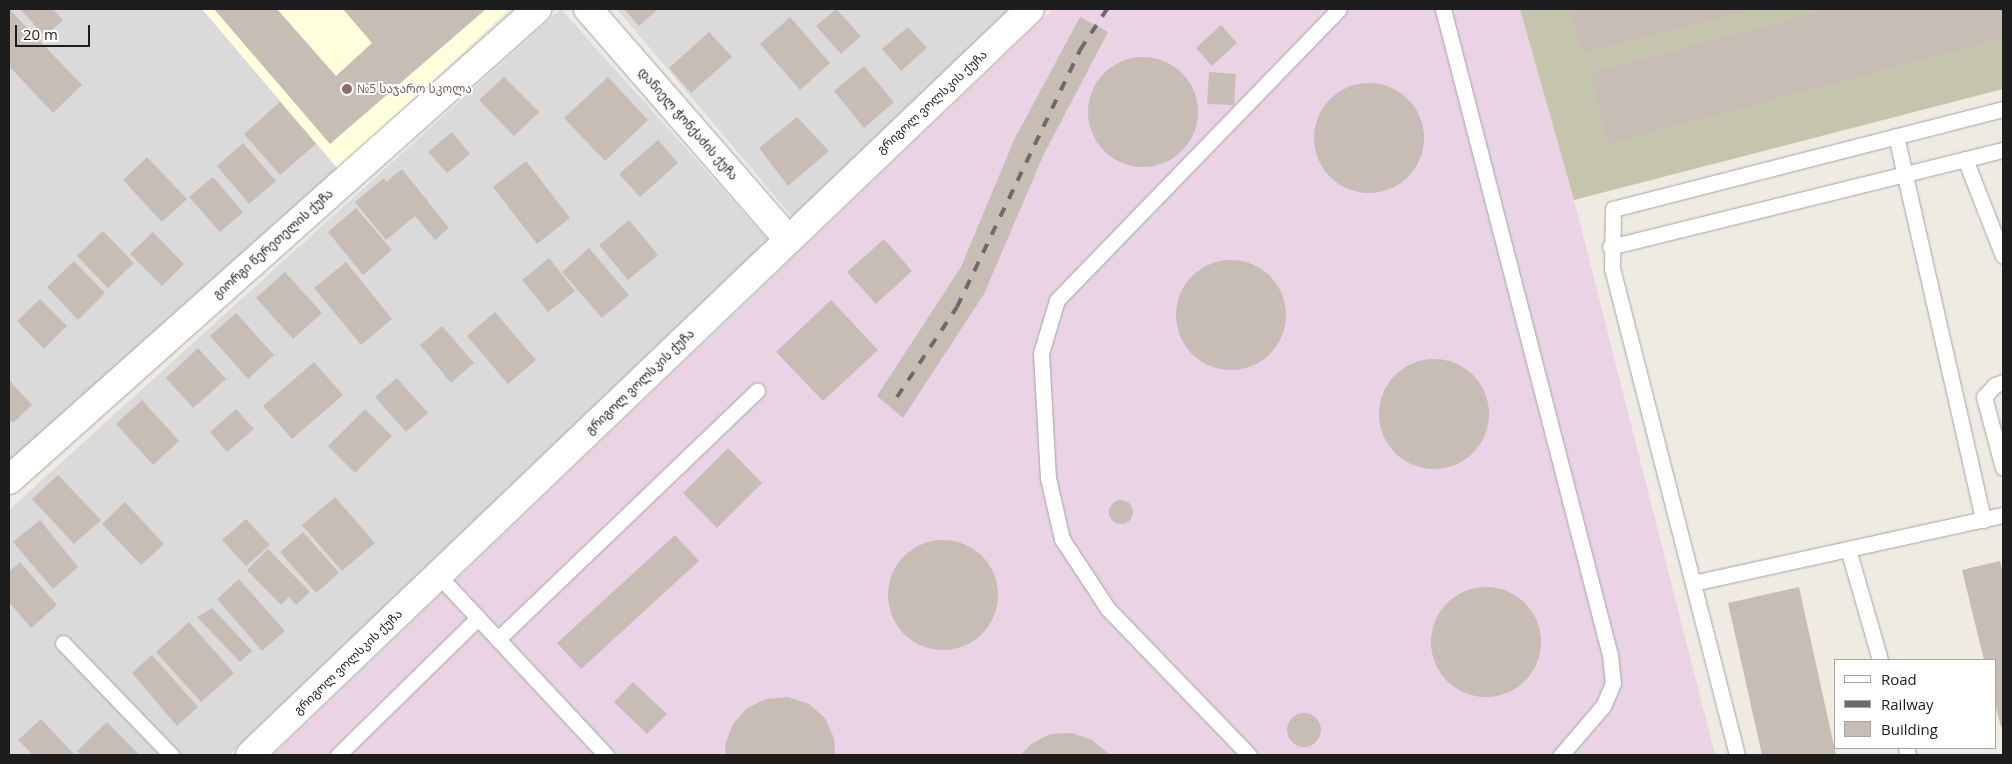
<!DOCTYPE html>
<meta charset="utf-8">
<style>
body{margin:0}
#map{position:relative;width:2012px;height:764px;overflow:hidden;background:#efebe2;font-family:"Open Sans","Noto Sans Georgian",sans-serif}
div>[style]{position:absolute}
.residential>*{inset:0;background:#dbdada}
.industrial>*{inset:0;background:#e9d3e5}
.education>*{inset:0;background:#ffffdb}
.construction>*{inset:0;background:#c5c5ad}
.building>*{inset:0;background:#c8bdb5}
.round{border-radius:50%}
.roads{filter:drop-shadow(0 0 1px #a4a4a4) drop-shadow(0 0 1px #a4a4a4)}
.service>*{height:15px;margin:-7.5px;padding:0 7.5px;transform-origin:7.5px;border-radius:7.5px;background:#fff}
.minor>*{height:28px;margin:-14px;padding:0 14px;transform-origin:14px;border-radius:14px;background:#fff}
.rail>*{height:4px;margin-top:-2px;transform-origin:0;background:repeating-linear-gradient(90deg,#6b6b6b 0 10px,transparent 0 20px)}
.dots>*{width:14px;height:14px;translate:-50% -50%;box-sizing:border-box;border:2px solid #fff;border-radius:50%}
span{translate:-50% -50%;white-space:nowrap;text-align:center;line-height:1.15;-webkit-text-stroke:4px #fff;paint-order:stroke}
.education-label{font-size:12px;color:#785e54}
.left{translate:0 -50%;text-align:left}
.street-label{font-size:12px;color:#1d1d1d}
.frame{position:absolute;inset:0;border:10px solid #1d1d1d;pointer-events:none}
.legend{position:absolute;left:1834px;top:659px;width:162px;height:90px;box-sizing:border-box;background:#fff;border:1px solid #a5a5a5;margin:0;padding:6px 9px;list-style:none;font-size:15px;color:#1d1d1d}
.legend li{display:flex;align-items:center;gap:10px;height:25px}
.legend b{width:25px;border:1px solid #a5a5a5}
.scale{position:absolute;left:15px;top:25px;width:75px;height:22px;box-sizing:border-box;border:2px solid #1d1d1d;border-top:0;padding-left:6px;font-size:15px;line-height:18px;white-space:nowrap;color:#1d1d1d;-webkit-text-stroke:4px #fff;paint-order:stroke}
</style>
<div id="map">
<div class="residential">
<div style="clip-path:polygon(9px 9px,202px 9px,339px 170px,9px 463px)"></div>
<div style="clip-path:polygon(561px 9px,769px 241px,229px 755px,9px 755px,9px 510px)"></div>
<div style="clip-path:polygon(617px 9px,1017px 9px,793px 218px)"></div>
</div>
<div class="industrial">
<div style="clip-path:polygon(1053px 9px,1520px 9px,1574px 200px,1715px 755px,273px 755px)"></div>
</div>
<div class="education">
<div style="clip-path:polygon(202px 9px,509px 9px,339px 170px)"></div>
</div>
<div class="construction">
<div style="clip-path:polygon(1520px 9px,2003px 9px,2003px 89px,1574px 200px)"></div>
</div>
<div class="building">
<div style="clip-path:polygon(9px 9px,82px 85px,53px 113px,9px 66px)"></div>
<div style="clip-path:polygon(20px 9px,53px 9px,63px 20px,45px 36px)"></div>
<div style="clip-path:polygon(214px 9px,277px 9px,336px 76px,372px 43px,343px 9px,486px 9px,330px 144px)"></div>
<div style="clip-path:polygon(624px 9px,658px 9px,639px 26px)"></div>
<div style="clip-path:polygon(836px 9px,861px 36px,841px 54px,816px 26px)"></div>
<div style="clip-path:polygon(1570px 9px,1757px 9px,1581px 53px)"></div>
<div style="clip-path:polygon(1830px 9px,2003px 9px,2003px 38px,1608px 144px,1590px 73px)"></div>
<div style="clip-path:polygon(790px 17px,830px 63px,800px 90px,760px 44px)"></div>
<div style="clip-path:polygon(1080px 17px,1108px 32px,1043px 156px,984px 294px,903px 418px,877px 396px,961px 267px,1014px 140px)"></div>
<div style="clip-path:polygon(1221px 25px,1237px 43px,1212px 66px,1196px 48px)"></div>
<div style="clip-path:polygon(908px 27px,927px 48px,901px 71px,882px 49px)"></div>
<div style="clip-path:polygon(709px 32px,732px 57px,691px 93px,669px 68px)"></div>
<div class="round" style="left:1088px;top:57px;width:110px;height:110px"></div>
<div style="clip-path:polygon(864px 66px,894px 102px,864px 128px,834px 91px)"></div>
<div style="clip-path:polygon(1209px 72px,1236px 74px,1234px 105px,1207px 104px)"></div>
<div style="clip-path:polygon(504px 77px,539px 112px,514px 136px,479px 100px)"></div>
<div style="clip-path:polygon(608px 77px,648px 120px,605px 161px,564px 118px)"></div>
<div class="round" style="left:1314px;top:83px;width:110px;height:110px"></div>
<div style="clip-path:polygon(280px 102px,316px 144px,280px 175px,244px 134px)"></div>
<div style="clip-path:polygon(797px 117px,829px 151px,788px 186px,759px 148px)"></div>
<div style="clip-path:polygon(452px 132px,470px 154px,447px 173px,428px 152px)"></div>
<div style="clip-path:polygon(658px 140px,678px 163px,640px 197px,619px 174px)"></div>
<div style="clip-path:polygon(243px 143px,276px 181px,249px 204px,217px 166px)"></div>
<div style="clip-path:polygon(147px 157px,187px 199px,162px 222px,123px 180px)"></div>
<div style="clip-path:polygon(526px 161px,570px 218px,537px 244px,493px 187px)"></div>
<div style="clip-path:polygon(402px 169px,449px 228px,435px 240px,415px 216px,386px 240px,355px 202px,384px 178px,386px 182px)"></div>
<div style="clip-path:polygon(213px 177px,243px 212px,220px 232px,189px 197px)"></div>
<div style="clip-path:polygon(356px 208px,392px 250px,363px 275px,328px 232px)"></div>
<div style="clip-path:polygon(629px 220px,658px 255px,628px 280px,599px 245px)"></div>
<div style="clip-path:polygon(103px 231px,134px 263px,108px 288px,77px 256px)"></div>
<div style="clip-path:polygon(153px 232px,184px 264px,162px 286px,130px 254px)"></div>
<div style="clip-path:polygon(884px 239px,912px 271px,876px 304px,847px 272px)"></div>
<div style="clip-path:polygon(589px 248px,629px 295px,602px 318px,562px 272px)"></div>
<div style="clip-path:polygon(549px 258px,575px 291px,548px 312px,522px 280px)"></div>
<div class="round" style="left:1176px;top:260px;width:110px;height:110px"></div>
<div style="clip-path:polygon(74px 261px,105px 293px,78px 320px,47px 287px)"></div>
<div style="clip-path:polygon(346px 262px,392px 319px,361px 345px,314px 288px)"></div>
<div style="clip-path:polygon(285px 272px,322px 313px,293px 339px,256px 298px)"></div>
<div style="clip-path:polygon(40px 299px,67px 326px,44px 349px,17px 321px)"></div>
<div style="clip-path:polygon(831px 300px,878px 350px,823px 401px,776px 352px)"></div>
<div style="clip-path:polygon(495px 312px,536px 360px,508px 384px,467px 336px)"></div>
<div style="clip-path:polygon(236px 313px,274px 355px,248px 379px,210px 336px)"></div>
<div style="clip-path:polygon(442px 326px,474px 363px,451px 383px,420px 345px)"></div>
<div style="clip-path:polygon(198px 348px,226px 379px,193px 408px,166px 378px)"></div>
<div class="round" style="left:1379px;top:359px;width:110px;height:110px"></div>
<div style="clip-path:polygon(314px 362px,343px 395px,292px 439px,263px 406px)"></div>
<div style="clip-path:polygon(397px 378px,428px 413px,406px 432px,375px 397px)"></div>
<div style="clip-path:polygon(9px 380px,32px 405px,13px 423px,9px 419px)"></div>
<div style="clip-path:polygon(142px 400px,179px 441px,153px 465px,116px 424px)"></div>
<div style="clip-path:polygon(236px 409px,254px 429px,227px 452px,210px 432px)"></div>
<div style="clip-path:polygon(365px 409px,392px 436px,355px 473px,328px 446px)"></div>
<div style="clip-path:polygon(728px 448px,762px 483px,717px 528px,683px 493px)"></div>
<div style="clip-path:polygon(58px 475px,101px 520px,74px 544px,32px 499px)"></div>
<div style="clip-path:polygon(335px 497px,375px 543px,342px 571px,302px 525px)"></div>
<div class="round" style="left:1109px;top:500px;width:24px;height:24px"></div>
<div style="clip-path:polygon(125px 502px,164px 544px,141px 565px,102px 524px)"></div>
<div style="clip-path:polygon(246px 519px,270px 545px,246px 566px,222px 540px)"></div>
<div style="clip-path:polygon(40px 520px,78px 567px,53px 589px,13px 542px)"></div>
<div style="clip-path:polygon(303px 532px,339px 573px,316px 593px,280px 552px)"></div>
<div style="clip-path:polygon(675px 535px,699px 561px,581px 669px,557px 643px)"></div>
<div class="round" style="left:888px;top:540px;width:110px;height:110px"></div>
<div style="clip-path:polygon(268px 549px,310px 592px,296px 605px,289px 597px,281px 605px,247px 570px)"></div>
<div style="clip-path:polygon(2000px 561px,2003px 574px,2003px 726px,2001px 727px,1996px 707px,1996px 660px,1984px 660px,1962px 570px)"></div>
<div style="clip-path:polygon(20px 562px,57px 605px,31px 628px,9px 602px,9px 572px)"></div>
<div style="clip-path:polygon(239px 579px,285px 631px,262px 651px,217px 599px)"></div>
<div class="round" style="left:1431px;top:587px;width:110px;height:110px"></div>
<div style="clip-path:polygon(1799px 587px,1836px 755px,1762px 755px,1728px 603px)"></div>
<div style="clip-path:polygon(212px 608px,252px 651px,240px 662px,197px 617px)"></div>
<div style="clip-path:polygon(189px 622px,234px 673px,201px 702px,156px 652px)"></div>
<div style="clip-path:polygon(152px 655px,198px 707px,177px 726px,132px 673px)"></div>
<div style="clip-path:polygon(633px 682px,667px 714px,647px 734px,614px 702px)"></div>
<div style="clip-path:polygon(788px 697px,809px 704px,825px 718px,834px 738px,835px 755px,726px 755px,725px 745px,733px 724px,747px 708px,766px 699px)"></div>
<div class="round" style="left:1287px;top:713px;width:34px;height:34px"></div>
<div style="clip-path:polygon(41px 719px,75px 755px,33px 755px,18px 740px)"></div>
<div style="clip-path:polygon(107px 722px,140px 755px,81px 755px,77px 751px)"></div>
<div style="clip-path:polygon(1072px 733px,1092px 740px,1110px 755px,1021px 755px,1031px 744px,1050px 734px)"></div>
</div>
<div class="roads">
<div class="service">
<div style="left:1443px;top:9px;width:667px;rotate:75.51deg"></div>
<div style="left:1610px;top:655px;width:28px;rotate:84deg"></div>
<div style="left:1613px;top:683px;width:25px;rotate:113deg"></div>
<div style="left:1603px;top:706px;width:65px;rotate:130.6deg"></div>
<div style="left:1896px;top:136px;width:394px;rotate:77.2deg"></div>
<div style="left:1965px;top:159px;width:104px;rotate:68.6deg"></div>
<div style="left:1610px;top:247px;width:405px;rotate:-13.9deg"></div>
<div style="left:2003px;top:382px;width:9px;rotate:159deg"></div>
<div style="left:1995px;top:385px;width:16px;rotate:133deg"></div>
<div style="left:1984px;top:397px;width:73px;rotate:75deg"></div>
<div style="left:1848px;top:549px;width:116px;rotate:73.9deg"></div>
<div style="left:439px;top:576px;width:245px;rotate:47deg"></div>
<div style="left:1693px;top:583px;width:317px;rotate:-12.4deg"></div>
<div style="left:498px;top:639px;width:359px;rotate:-43.8deg"></div>
<div style="left:63px;top:643px;width:156px;rotate:46deg"></div>
<div style="left:1906px;top:748px;width:7px;rotate:74deg"></div>
<div style="left:338px;top:755px;width:196px;rotate:-44.4deg"></div>
<div style="left:1249px;top:755px;width:203px;rotate:-134deg"></div>
<div style="left:1108px;top:609px;width:84px;rotate:-123.3deg"></div>
<div style="left:1062px;top:539px;width:63px;rotate:-102.9deg"></div>
<div style="left:1048px;top:478px;width:125px;rotate:-93.2deg"></div>
<div style="left:1041px;top:353px;width:55px;rotate:-73.2deg"></div>
<div style="left:1057px;top:300px;width:405px;rotate:-45.9deg"></div>
<div style="left:1737px;top:755px;width:503px;rotate:-104.4deg"></div>
<div style="left:1612px;top:268px;width:59px;rotate:-89deg"></div>
<div style="left:1613px;top:209px;width:403px;rotate:-14.4deg"></div>
</div>
<div class="minor">
<div style="left:588px;top:9px;width:305px;rotate:49deg"></div>
<div style="left:9px;top:480px;width:708px;rotate:-41.73deg"></div>
<div style="left:250px;top:755px;width:1079px;rotate:-43.72deg"></div>
</div>
</div>
<div class="rail">
<div style="left:897px;top:397px;width:108px;rotate:-56.3deg"></div>
<div style="left:957px;top:307px;width:285px;rotate:-64.4deg"></div>
<div style="left:1080px;top:50px;width:49px;rotate:-56.6deg"></div>
</div>
<div class="dots">
<div style="left:347px;top:89px;background:#8d6e63"></div>
</div>
<div class="education-label">
<span class="left" style="left:357px;top:89px">№5 საჯარო სკოლა</span>
</div>
<div class="street-label">
<span style="left:932px;top:102px;rotate:-43deg">გრიგოლ ვოლსკის ქუჩა</span>
<span style="left:688px;top:124px;rotate:49deg">დანიელ ჭონქაძის ქუჩა</span>
<span style="left:273px;top:244px;rotate:-42deg">გიორგი წერეთელის ქუჩა</span>
<span style="left:640px;top:382px;rotate:-44deg">გრიგოლ ვოლსკის ქუჩა</span>
<span style="left:348px;top:662px;rotate:-44deg">გრიგოლ ვოლსკის ქუჩა</span>
</div>
<div class="frame"></div>
<ul class="legend">
<li><b style="height:6px;background:#fff"></b>Road</li>
<li><b style="height:6px;background:#6b6b6b"></b>Railway</li>
<li><b style="height:14px;background:#c8bdb5"></b>Building</li>
</ul>
<div class="scale">20 m</div>
</div>
